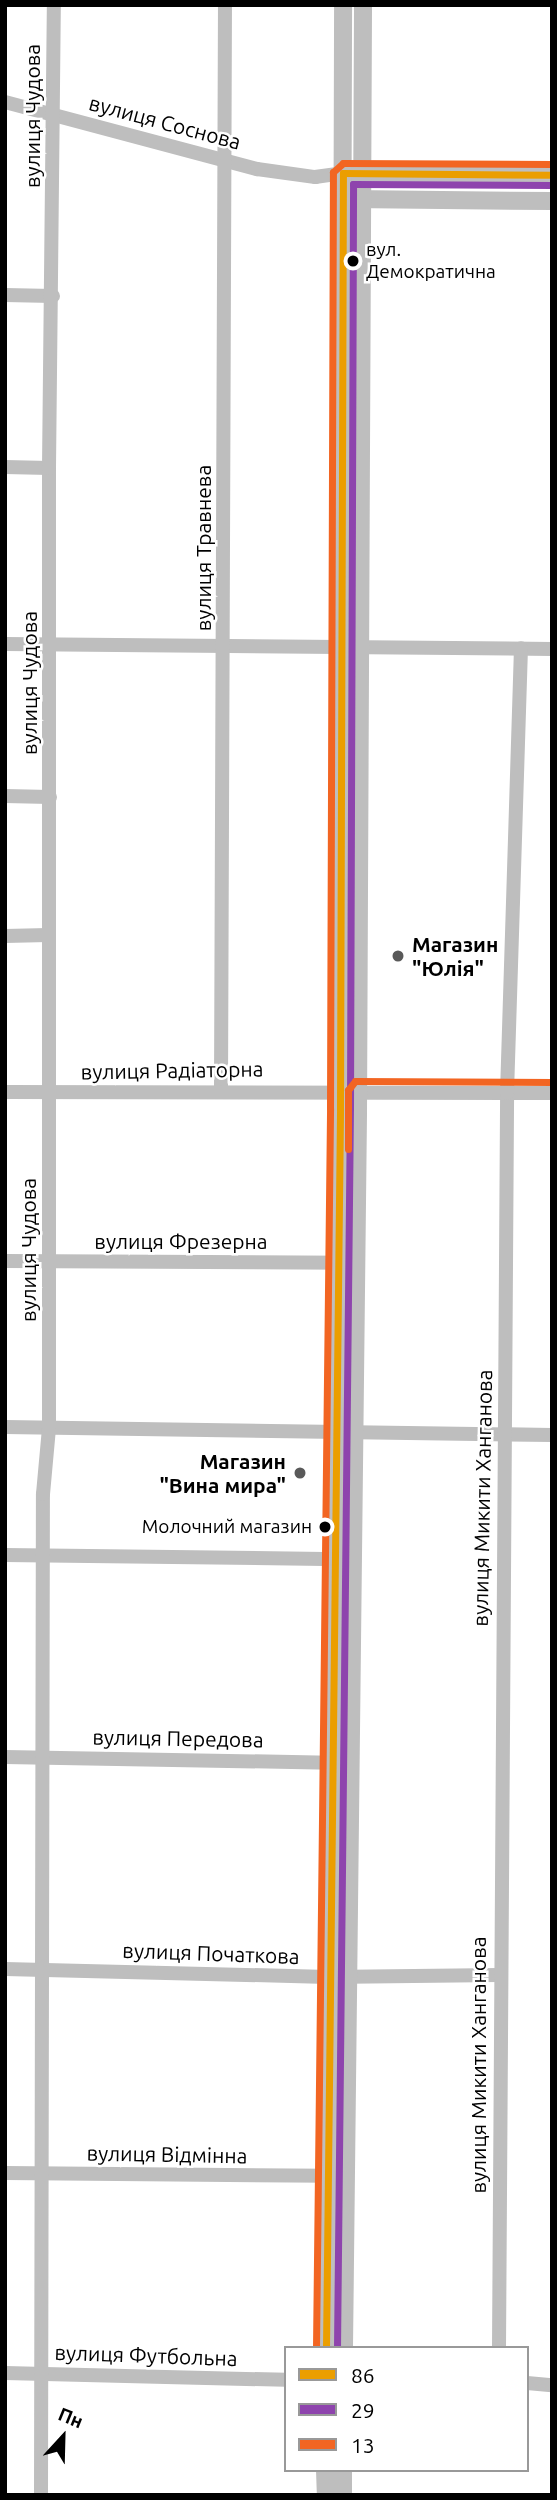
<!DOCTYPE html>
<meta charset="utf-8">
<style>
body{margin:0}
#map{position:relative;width:557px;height:2500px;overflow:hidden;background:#fff;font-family:Ubuntu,sans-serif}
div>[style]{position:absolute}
.minor>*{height:14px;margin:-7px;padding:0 7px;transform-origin:7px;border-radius:7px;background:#bebebe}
.tertiary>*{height:18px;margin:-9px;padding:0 9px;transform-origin:9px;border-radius:9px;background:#bebebe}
.bus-1>*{height:7px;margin:-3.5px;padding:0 3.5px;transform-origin:3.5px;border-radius:3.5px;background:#eb9e00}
.bus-2>*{height:7px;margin:-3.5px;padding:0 3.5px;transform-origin:3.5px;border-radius:3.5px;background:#8e44ad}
.bus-3>*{height:7px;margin:-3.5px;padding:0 3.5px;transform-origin:3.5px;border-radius:3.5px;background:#f26522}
.dots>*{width:19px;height:19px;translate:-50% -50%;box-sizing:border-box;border:4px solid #fff;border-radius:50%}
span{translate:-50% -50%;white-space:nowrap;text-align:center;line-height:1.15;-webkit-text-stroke:5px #fff;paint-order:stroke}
.bus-label{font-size:19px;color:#000}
.left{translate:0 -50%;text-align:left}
.right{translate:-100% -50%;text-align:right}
.street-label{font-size:21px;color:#000}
.poi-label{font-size:21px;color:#000;font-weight:700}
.frame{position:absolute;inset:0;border:7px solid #000;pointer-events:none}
.legend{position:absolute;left:284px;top:2346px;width:245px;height:126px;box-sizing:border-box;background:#fff;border:2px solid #999;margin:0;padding:9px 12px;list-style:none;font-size:21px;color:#000}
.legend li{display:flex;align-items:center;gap:14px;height:35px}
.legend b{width:35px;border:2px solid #999}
.north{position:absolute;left:28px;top:2402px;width:70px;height:70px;-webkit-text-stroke:5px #fff;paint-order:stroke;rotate:22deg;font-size:19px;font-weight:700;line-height:28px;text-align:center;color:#000}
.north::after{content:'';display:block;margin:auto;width:24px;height:32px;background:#000;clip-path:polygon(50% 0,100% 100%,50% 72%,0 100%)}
</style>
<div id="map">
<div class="minor">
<div style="left:5px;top:102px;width:261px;rotate:14.9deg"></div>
<div style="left:257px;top:169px;width:59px;rotate:7.9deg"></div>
<div style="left:315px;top:177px;width:28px;rotate:-8deg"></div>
<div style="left:5px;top:295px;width:48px;rotate:1.2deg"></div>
<div style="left:5px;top:467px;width:44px;rotate:1.3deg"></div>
<div style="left:5px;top:644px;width:547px;rotate:0.52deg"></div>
<div style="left:5px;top:796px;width:45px;rotate:1.3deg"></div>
<div style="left:5px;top:936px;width:43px;rotate:-1.3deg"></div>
<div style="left:221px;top:1090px;width:1085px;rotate:-89.79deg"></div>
<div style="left:5px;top:1092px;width:547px;rotate:0.1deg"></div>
<div style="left:5px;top:1261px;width:342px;rotate:0.3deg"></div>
<div style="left:5px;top:1427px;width:547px;rotate:0.84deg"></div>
<div style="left:5px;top:1555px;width:338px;rotate:0.7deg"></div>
<div style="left:5px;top:1757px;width:338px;rotate:1deg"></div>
<div style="left:5px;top:1969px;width:323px;rotate:1.4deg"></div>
<div style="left:328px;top:1977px;width:171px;rotate:-0.7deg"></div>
<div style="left:5px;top:2173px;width:322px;rotate:0.5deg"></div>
<div style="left:499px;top:2348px;width:1255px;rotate:-89.63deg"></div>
<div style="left:507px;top:1093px;width:445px;rotate:-88.2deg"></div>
<div style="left:5px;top:2373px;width:281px;rotate:1.4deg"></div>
<div style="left:527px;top:2383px;width:25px;rotate:5deg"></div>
<div style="left:41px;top:2495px;width:1001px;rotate:-89.89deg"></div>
<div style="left:43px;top:1494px;width:66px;rotate:-84.8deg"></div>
<div style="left:49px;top:1428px;width:960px;rotate:-90deg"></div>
<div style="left:49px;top:468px;width:463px;rotate:-89.4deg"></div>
</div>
<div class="tertiary">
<div style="left:350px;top:173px;width:202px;rotate:0.6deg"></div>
<div style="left:350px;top:199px;width:202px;rotate:0.6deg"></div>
<div style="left:326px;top:2348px;width:1240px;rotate:-89.35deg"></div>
<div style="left:340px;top:1108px;width:1103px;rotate:-89.84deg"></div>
<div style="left:344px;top:2348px;width:1236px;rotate:-89.35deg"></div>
<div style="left:358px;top:1112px;width:1107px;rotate:-89.74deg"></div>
<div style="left:325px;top:2470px;width:25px;rotate:88deg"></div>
<div style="left:343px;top:2495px;width:25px;rotate:-90deg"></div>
</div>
<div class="bus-1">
<div style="left:326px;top:2348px;width:1240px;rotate:-89.35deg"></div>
<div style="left:340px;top:1108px;width:935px;rotate:-89.82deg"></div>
<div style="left:343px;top:173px;width:209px;rotate:0.5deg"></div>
</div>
<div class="bus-2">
<div style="left:337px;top:2348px;width:1240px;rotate:-89.4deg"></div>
<div style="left:350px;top:1108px;width:924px;rotate:-89.81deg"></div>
<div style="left:353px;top:184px;width:199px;rotate:0.3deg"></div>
</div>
<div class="bus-3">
<div style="left:348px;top:1149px;width:59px;rotate:-90deg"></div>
<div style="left:348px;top:1090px;width:11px;rotate:-52deg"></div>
<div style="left:355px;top:1081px;width:197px;rotate:0.3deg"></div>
<div style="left:316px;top:2348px;width:1240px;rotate:-89.35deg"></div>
<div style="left:330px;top:1108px;width:936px;rotate:-89.82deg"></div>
<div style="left:333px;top:172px;width:13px;rotate:-42deg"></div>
<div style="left:343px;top:163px;width:209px;rotate:0.3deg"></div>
</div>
<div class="dots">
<div style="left:353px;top:261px;background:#000"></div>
<div style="left:398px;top:956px;background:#595959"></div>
<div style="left:300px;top:1473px;background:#595959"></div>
<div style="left:325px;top:1527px;background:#000"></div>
</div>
<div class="bus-label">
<span class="left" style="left:366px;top:261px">вул.<br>Демократична</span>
<span class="right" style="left:312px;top:1527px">Молочний магазин</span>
</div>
<div class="street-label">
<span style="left:32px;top:116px;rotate:-90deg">вулиця Чудова</span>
<span style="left:165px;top:122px;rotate:15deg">вулиця Соснова</span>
<span style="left:203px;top:548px;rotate:-90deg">вулиця Травнева</span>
<span style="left:29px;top:683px;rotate:-90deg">вулиця Чудова</span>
<span style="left:172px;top:1070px;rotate:-1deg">вулиця Радіаторна</span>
<span style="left:181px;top:1241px">вулиця Фрезерна</span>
<span style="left:28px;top:1250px;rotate:-90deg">вулиця Чудова</span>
<span style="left:482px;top:1498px;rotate:-89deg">вулиця Микити Ханганова</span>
<span style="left:178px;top:1738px;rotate:1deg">вулиця Передова</span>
<span style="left:211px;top:1953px;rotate:2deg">вулиця Початкова</span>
<span style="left:478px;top:2065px;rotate:-90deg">вулиця Микити Ханганова</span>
<span style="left:167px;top:2154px;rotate:1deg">вулиця Відмінна</span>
<span style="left:146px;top:2355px;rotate:2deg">вулиця Футбольна</span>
</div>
<div class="poi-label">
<span class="left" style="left:412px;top:956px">Магазин<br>"Юлія"</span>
<span class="right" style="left:286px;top:1473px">Магазин<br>"Вина мира"</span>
</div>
<div class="frame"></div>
<ul class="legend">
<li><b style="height:9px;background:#eb9e00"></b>86</li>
<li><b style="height:9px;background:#8e44ad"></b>29</li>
<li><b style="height:9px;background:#f26522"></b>13</li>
</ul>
<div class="north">Пн</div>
</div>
